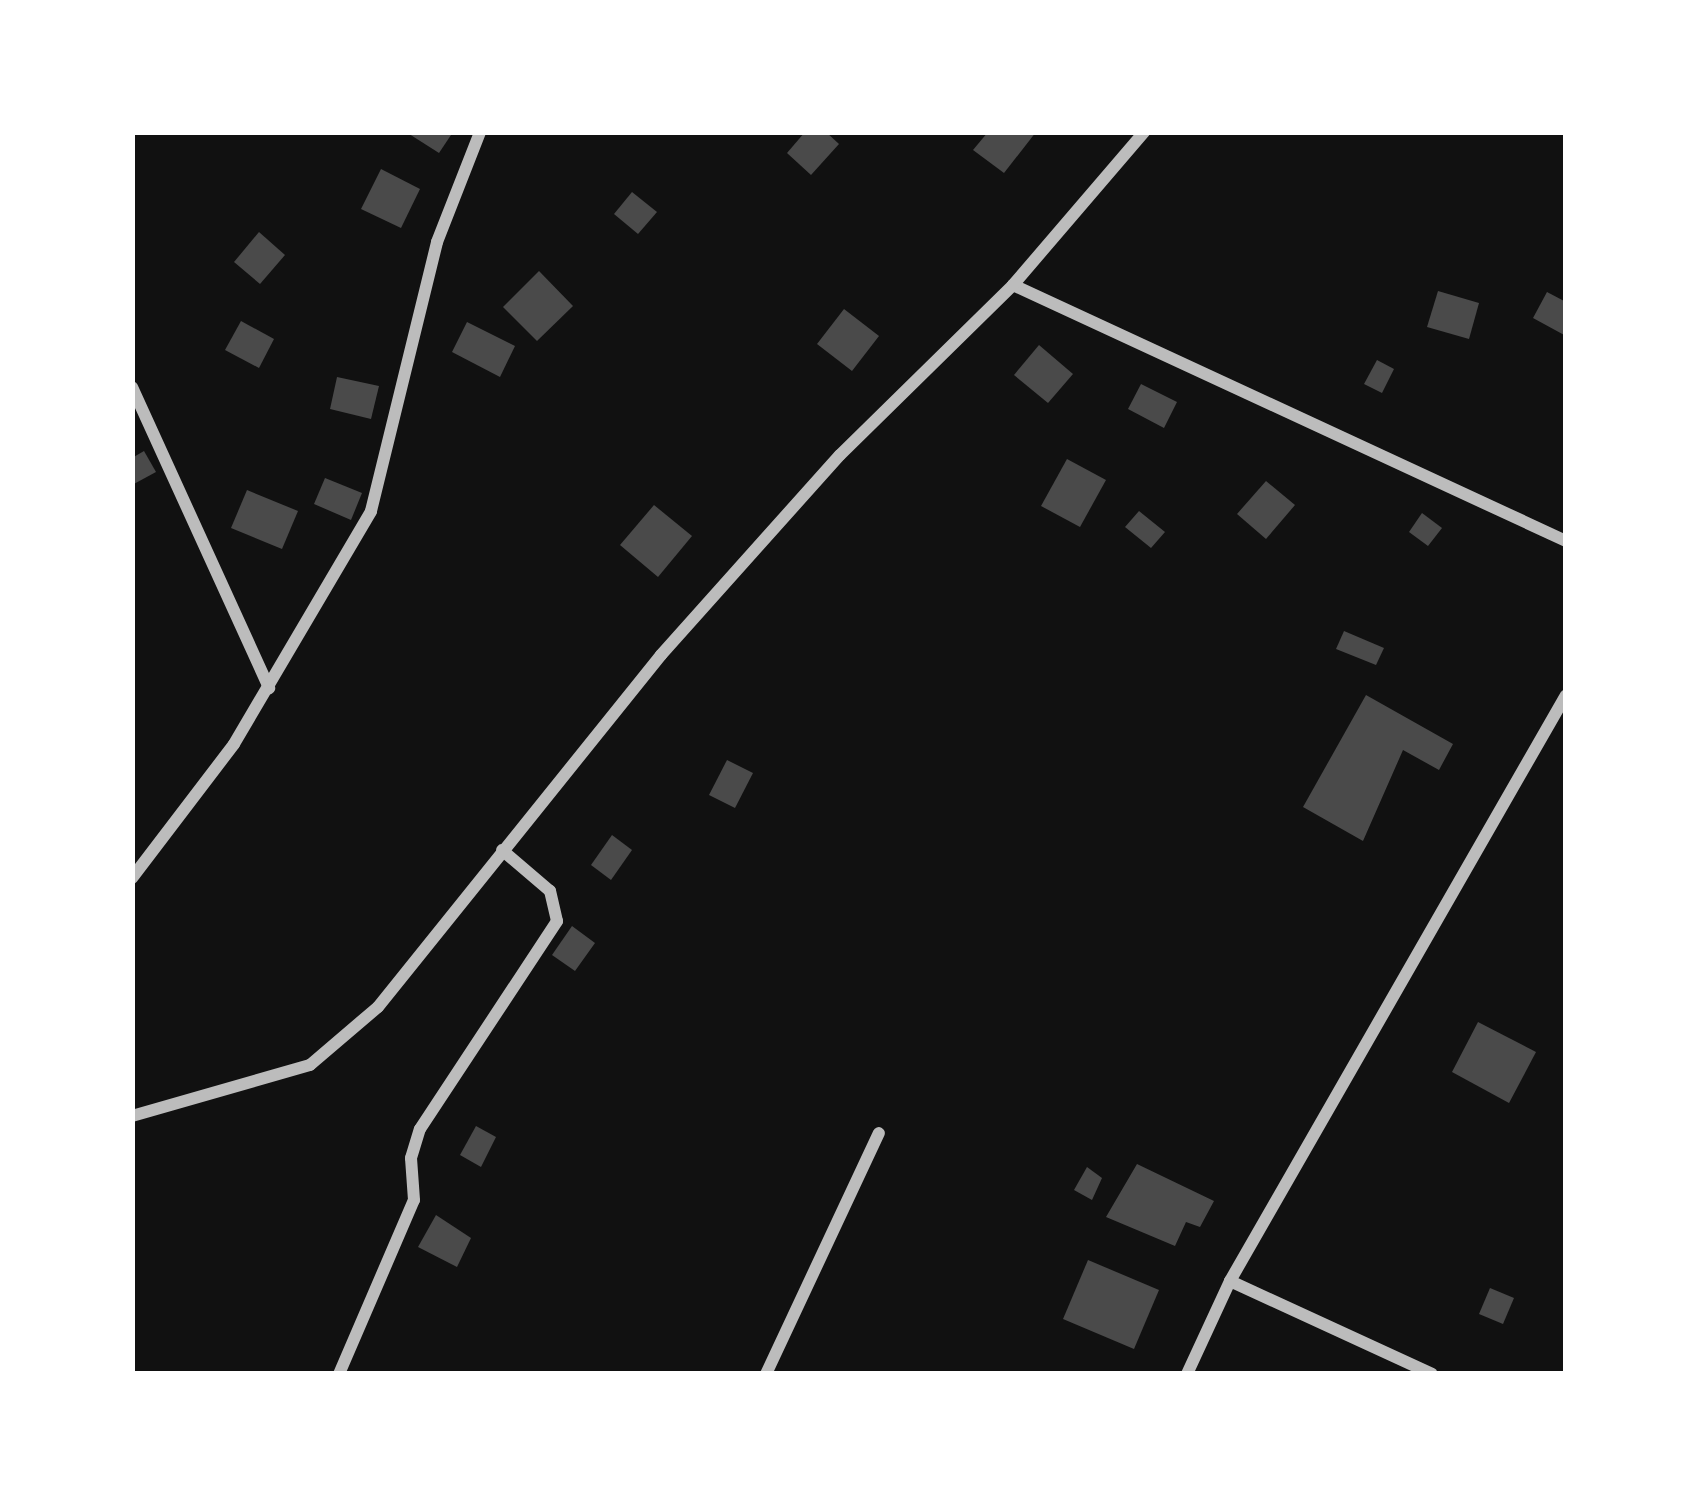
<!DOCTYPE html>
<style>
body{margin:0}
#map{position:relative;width:1698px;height:1506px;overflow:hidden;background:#111;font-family:"Work Sans",sans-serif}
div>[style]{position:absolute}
.building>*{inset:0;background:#4a4a4a}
.minor>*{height:12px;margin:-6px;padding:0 6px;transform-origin:6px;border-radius:6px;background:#bcbcbc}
span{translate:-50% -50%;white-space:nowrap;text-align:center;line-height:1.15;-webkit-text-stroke:10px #fff;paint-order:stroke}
.frame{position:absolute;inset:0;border:135px solid #fff;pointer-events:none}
</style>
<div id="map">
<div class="building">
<div style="clip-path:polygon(406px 132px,453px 132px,439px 153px)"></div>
<div style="clip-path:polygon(805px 132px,826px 132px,839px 144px,811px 175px,787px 153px)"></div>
<div style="clip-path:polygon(988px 132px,1036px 132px,1004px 173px,973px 150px)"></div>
<div style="clip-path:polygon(381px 169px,420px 189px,401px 228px,361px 209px)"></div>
<div style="clip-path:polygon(632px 192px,657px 212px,638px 234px,614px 214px)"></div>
<div style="clip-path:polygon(259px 232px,285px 255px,260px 284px,234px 262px)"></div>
<div style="clip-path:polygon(539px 271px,573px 306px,537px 341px,503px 307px)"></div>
<div style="clip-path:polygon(1438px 291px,1479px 303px,1469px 339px,1427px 327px)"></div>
<div style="clip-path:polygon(1547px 292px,1566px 302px,1566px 336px,1533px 318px)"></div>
<div style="clip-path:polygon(844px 309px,879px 336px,852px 371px,817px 344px)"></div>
<div style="clip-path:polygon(241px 321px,274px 339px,259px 368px,225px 350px)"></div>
<div style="clip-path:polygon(467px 322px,515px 346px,500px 377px,452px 352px)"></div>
<div style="clip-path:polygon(1039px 345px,1073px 374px,1048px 403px,1014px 375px)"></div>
<div style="clip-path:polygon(1377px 360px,1394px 369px,1382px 393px,1364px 384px)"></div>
<div style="clip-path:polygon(337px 377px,379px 386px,371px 419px,330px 409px)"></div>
<div style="clip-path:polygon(1141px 384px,1177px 402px,1164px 428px,1128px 409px)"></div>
<div style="clip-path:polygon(144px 451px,156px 472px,132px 485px,132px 458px)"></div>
<div style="clip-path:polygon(1067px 459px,1106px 480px,1080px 527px,1041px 506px)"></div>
<div style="clip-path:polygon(325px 478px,362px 493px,351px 520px,314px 504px)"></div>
<div style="clip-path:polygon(1266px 481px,1295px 505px,1266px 539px,1237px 514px)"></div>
<div style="clip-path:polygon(247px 490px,298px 511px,282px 549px,231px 528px)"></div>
<div style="clip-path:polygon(654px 505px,692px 536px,658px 577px,620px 545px)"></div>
<div style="clip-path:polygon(1139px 511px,1165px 532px,1151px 548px,1125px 527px)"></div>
<div style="clip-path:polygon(1422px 513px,1442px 528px,1428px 546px,1409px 532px)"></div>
<div style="clip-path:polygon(1344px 631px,1384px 648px,1376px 665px,1336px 649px)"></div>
<div style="clip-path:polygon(1366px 695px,1453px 744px,1439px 770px,1403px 750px,1363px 841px,1303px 807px)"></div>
<div style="clip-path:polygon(727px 760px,753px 773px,735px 808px,709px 795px)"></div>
<div style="clip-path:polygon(612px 835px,632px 850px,611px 880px,591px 865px)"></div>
<div style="clip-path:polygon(572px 926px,595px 943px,575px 971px,552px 955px)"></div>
<div style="clip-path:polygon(1478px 1022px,1536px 1052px,1509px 1103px,1452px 1072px)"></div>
<div style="clip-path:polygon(476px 1126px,496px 1137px,481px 1167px,460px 1155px)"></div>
<div style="clip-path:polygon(1137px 1164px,1214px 1201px,1200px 1227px,1186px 1222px,1175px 1246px,1106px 1217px)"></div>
<div style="clip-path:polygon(1087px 1167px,1102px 1178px,1092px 1200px,1074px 1190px)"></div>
<div style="clip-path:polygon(436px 1215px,471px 1238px,457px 1267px,418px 1247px)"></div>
<div style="clip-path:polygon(1088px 1260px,1159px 1290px,1134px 1349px,1063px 1319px)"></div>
<div style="clip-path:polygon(1490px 1288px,1514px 1298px,1503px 1324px,1479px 1314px)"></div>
</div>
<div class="minor">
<div style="left:1013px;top:285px;width:609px;rotate:24.84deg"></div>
<div style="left:132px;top:387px;width:331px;rotate:65.5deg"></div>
<div style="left:132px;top:878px;width:168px;rotate:-52.7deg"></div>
<div style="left:234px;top:744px;width:270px;rotate:-59.5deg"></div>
<div style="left:371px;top:511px;width:277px;rotate:-76.2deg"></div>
<div style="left:437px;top:242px;width:118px;rotate:-68.6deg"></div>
<div style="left:132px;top:1116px;width:185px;rotate:-16deg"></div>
<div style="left:310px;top:1065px;width:89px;rotate:-40.5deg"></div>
<div style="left:378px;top:1007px;width:452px;rotate:-51.2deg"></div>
<div style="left:661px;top:655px;width:268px;rotate:-48.2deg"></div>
<div style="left:840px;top:455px;width:243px;rotate:-44.5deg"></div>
<div style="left:1013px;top:285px;width:201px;rotate:-49.4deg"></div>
<div style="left:1230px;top:1281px;width:222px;rotate:24.7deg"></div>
<div style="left:339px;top:1374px;width:189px;rotate:-66.7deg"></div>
<div style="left:414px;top:1200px;width:42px;rotate:-94.1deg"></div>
<div style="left:411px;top:1158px;width:30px;rotate:-73deg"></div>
<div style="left:420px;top:1129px;width:249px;rotate:-56.6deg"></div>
<div style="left:557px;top:921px;width:31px;rotate:-103deg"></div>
<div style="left:550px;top:891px;width:63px;rotate:-139.5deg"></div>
<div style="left:766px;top:1374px;width:266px;rotate:-64.9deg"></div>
<div style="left:1187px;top:1374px;width:102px;rotate:-65.2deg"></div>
<div style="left:1230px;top:1281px;width:675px;rotate:-60.17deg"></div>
</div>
<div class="frame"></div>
</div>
